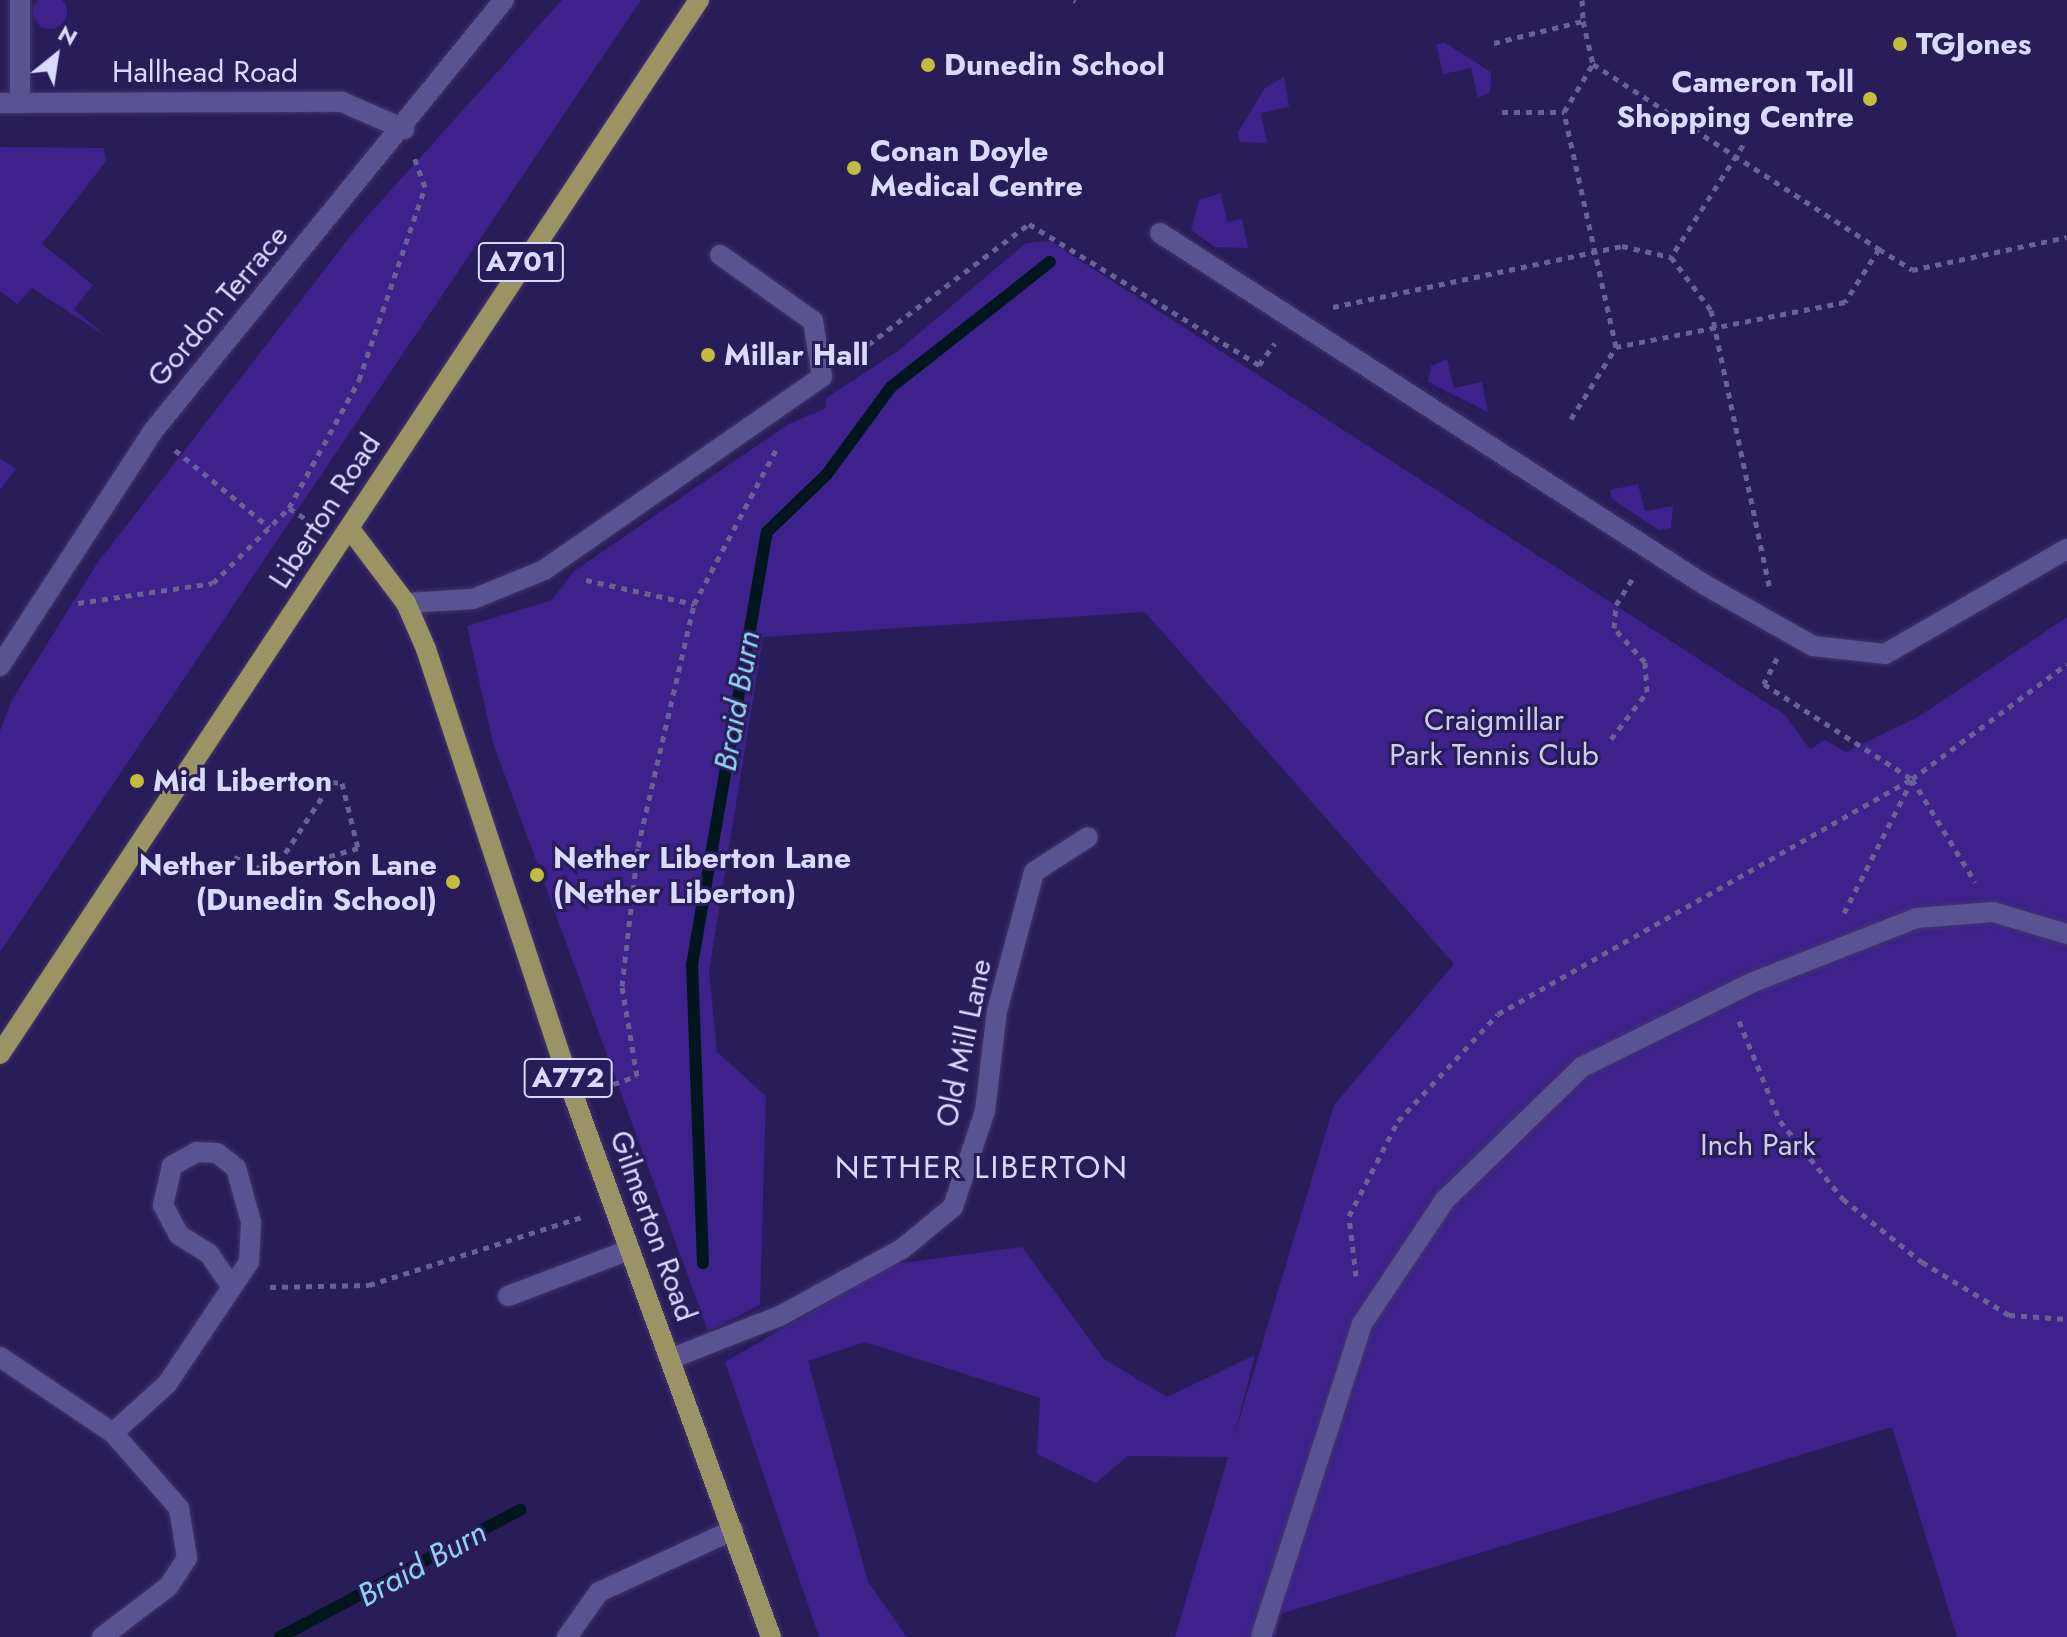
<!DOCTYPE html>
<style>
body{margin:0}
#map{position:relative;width:2067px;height:1637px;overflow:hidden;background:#281d59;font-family:Jost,sans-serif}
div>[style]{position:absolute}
.green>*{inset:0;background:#3c228a}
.round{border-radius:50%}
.stream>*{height:12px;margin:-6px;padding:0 6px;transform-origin:6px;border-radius:6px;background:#02161e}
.path>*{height:5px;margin-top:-2.5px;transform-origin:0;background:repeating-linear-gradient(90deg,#696296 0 6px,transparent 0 12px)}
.roads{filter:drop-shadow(0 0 2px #43356b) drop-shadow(0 0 2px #43356b)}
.minor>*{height:20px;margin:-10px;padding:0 10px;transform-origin:10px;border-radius:10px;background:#595393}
.major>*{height:20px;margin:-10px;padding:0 10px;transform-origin:10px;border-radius:10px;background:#9a9464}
.dots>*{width:22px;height:22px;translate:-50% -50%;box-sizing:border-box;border:4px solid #281d59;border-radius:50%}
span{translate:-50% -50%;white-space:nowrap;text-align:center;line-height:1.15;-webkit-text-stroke:6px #281d59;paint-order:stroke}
.shield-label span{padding:2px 6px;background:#281d59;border:2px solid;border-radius:6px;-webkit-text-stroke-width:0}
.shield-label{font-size:28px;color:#dad9fe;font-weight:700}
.poi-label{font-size:30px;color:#dad9fe;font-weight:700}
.left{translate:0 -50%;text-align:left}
.right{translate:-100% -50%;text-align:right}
.street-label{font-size:30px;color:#dad9fe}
.park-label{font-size:30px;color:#cecde9}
.water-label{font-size:32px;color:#91d3ef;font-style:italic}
.neighbourhood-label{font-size:32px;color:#dad9fe;letter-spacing:2px}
.north{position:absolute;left:16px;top:16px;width:80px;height:80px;-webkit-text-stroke:6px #281d59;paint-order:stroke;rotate:30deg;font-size:22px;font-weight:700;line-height:32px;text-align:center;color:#dad9fe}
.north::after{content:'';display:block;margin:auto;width:28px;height:36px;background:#dad9fe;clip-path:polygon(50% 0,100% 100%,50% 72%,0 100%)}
</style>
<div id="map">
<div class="green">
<div class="round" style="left:33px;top:-5px;width:34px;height:34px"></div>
<div style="clip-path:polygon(562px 0,641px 0,0 952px,0 731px,12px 700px,98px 562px,356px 229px)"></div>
<div style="clip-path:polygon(1445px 43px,1491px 72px,1490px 92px,1478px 98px,1471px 68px,1443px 74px,1436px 44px)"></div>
<div style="clip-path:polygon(1284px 77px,1289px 107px,1261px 113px,1267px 143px,1240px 142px,1238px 132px,1265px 88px)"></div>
<div style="clip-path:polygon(0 147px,104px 148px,106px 161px,42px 244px,93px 285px,74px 309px,107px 337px,32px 288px,17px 304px,0 291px)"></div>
<div style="clip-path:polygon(1221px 193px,1227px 222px,1242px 219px,1248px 248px,1215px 247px,1191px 230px,1199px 200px)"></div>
<div style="clip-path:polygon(1050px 241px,1784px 714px,1810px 749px,1825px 740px,1846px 752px,1918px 717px,2067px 617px,2067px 1637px,1957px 1637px,1892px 1427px,1280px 1614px,1275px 1637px,1175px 1637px,1228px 1457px,1128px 1456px,1096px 1483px,1037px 1454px,1040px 1398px,865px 1342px,808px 1361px,868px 1582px,907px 1637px,819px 1637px,725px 1362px,894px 1264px,1022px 1247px,1104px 1359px,1167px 1397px,1255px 1355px,1233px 1440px,1334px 1105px,1454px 964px,1145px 612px,763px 637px,709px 971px,717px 1052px,766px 1096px,760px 1305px,708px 1331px,493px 743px,467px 626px,552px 600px,574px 571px,787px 425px,826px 408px,826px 398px,898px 351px,1026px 243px)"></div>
<div style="clip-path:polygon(1447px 359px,1454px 388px,1482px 382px,1488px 412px,1428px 382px,1431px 366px)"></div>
<div style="clip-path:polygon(0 458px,16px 469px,0 490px)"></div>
<div style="clip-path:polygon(1638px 484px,1645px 511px,1673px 506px,1671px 528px,1659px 530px,1612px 499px,1610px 490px)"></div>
</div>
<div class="stream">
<div style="left:703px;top:1263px;width:298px;rotate:-92.1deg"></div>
<div style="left:692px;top:965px;width:439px;rotate:-80.2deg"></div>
<div style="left:767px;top:532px;width:83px;rotate:-44deg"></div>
<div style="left:827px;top:474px;width:108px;rotate:-53.7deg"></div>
<div style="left:891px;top:387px;width:202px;rotate:-38.2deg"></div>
<div style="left:280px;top:1637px;width:272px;rotate:-27.9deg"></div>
</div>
<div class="path">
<div style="left:1074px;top:0;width:2px;rotate:27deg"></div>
<div style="left:1582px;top:0;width:21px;rotate:87deg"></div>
<div style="left:1494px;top:43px;width:92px;rotate:-13.9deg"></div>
<div style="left:1583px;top:21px;width:44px;rotate:76.9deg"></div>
<div style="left:1593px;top:64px;width:341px;rotate:32.9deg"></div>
<div style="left:1879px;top:249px;width:63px;rotate:122.7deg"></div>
<div style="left:1845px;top:302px;width:233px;rotate:168.9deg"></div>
<div style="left:1616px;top:347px;width:241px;rotate:-102.5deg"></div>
<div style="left:1564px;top:112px;width:56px;rotate:-58.9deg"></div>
<div style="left:1502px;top:112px;width:62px"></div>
<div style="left:1743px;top:145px;width:133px;rotate:122.7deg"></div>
<div style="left:1671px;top:257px;width:66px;rotate:53deg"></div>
<div style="left:1711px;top:310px;width:282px;rotate:78.1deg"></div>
<div style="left:1879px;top:249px;width:39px;rotate:32deg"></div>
<div style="left:1912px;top:270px;width:158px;rotate:-12deg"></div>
<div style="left:1333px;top:307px;width:295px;rotate:-11.9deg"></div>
<div style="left:1622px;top:246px;width:50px;rotate:12.7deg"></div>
<div style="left:849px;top:359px;width:225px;rotate:-36.9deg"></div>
<div style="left:1029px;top:224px;width:270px;rotate:31.5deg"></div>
<div style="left:1259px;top:365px;width:27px;rotate:-54deg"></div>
<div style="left:1571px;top:419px;width:85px;rotate:-58deg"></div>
<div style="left:175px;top:450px;width:122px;rotate:39.3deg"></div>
<div style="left:289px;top:508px;width:30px;rotate:33deg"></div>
<div style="left:586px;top:580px;width:111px;rotate:12.5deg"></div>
<div style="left:78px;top:603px;width:136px;rotate:-8.4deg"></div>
<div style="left:213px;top:583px;width:107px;rotate:-44.6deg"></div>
<div style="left:289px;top:508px;width:146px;rotate:-61.3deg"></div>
<div style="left:359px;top:380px;width:204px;rotate:-71.1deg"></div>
<div style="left:425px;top:187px;width:33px;rotate:-110deg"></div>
<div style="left:1777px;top:658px;width:29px;rotate:117deg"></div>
<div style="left:1764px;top:684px;width:176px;rotate:32.7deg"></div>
<div style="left:1912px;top:779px;width:121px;rotate:58.5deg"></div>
<div style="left:1611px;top:739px;width:59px;rotate:-52.5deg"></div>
<div style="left:1647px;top:692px;width:30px;rotate:-94deg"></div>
<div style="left:1645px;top:662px;width:46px;rotate:-132.4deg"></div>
<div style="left:1614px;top:628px;width:23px;rotate:-85deg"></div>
<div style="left:1616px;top:605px;width:36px;rotate:-58deg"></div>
<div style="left:332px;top:782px;width:10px;rotate:6deg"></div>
<div style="left:342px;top:783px;width:67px;rotate:76.2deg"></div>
<div style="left:358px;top:848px;width:90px;rotate:163.8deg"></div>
<div style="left:272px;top:873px;width:109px;rotate:-56.6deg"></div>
<div style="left:234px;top:857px;width:41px;rotate:22.8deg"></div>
<div style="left:1844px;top:913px;width:149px;rotate:-62.9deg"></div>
<div style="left:1739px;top:1021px;width:108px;rotate:67.7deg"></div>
<div style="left:1780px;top:1121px;width:100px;rotate:51.1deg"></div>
<div style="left:1843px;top:1199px;width:101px;rotate:38.6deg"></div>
<div style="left:1922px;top:1262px;width:102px;rotate:31.3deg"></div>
<div style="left:2009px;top:1315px;width:58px;rotate:3.9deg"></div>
<div style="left:602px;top:1088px;width:37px;rotate:-19deg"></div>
<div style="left:637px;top:1076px;width:91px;rotate:-99.5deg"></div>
<div style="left:622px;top:986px;width:140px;rotate:-83.4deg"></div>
<div style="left:638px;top:847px;width:249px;rotate:-77deg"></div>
<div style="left:694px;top:604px;width:177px;rotate:-62deg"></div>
<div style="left:1356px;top:1276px;width:60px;rotate:-96.7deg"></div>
<div style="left:1349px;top:1216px;width:107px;rotate:-62.7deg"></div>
<div style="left:1398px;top:1121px;width:146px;rotate:-46.9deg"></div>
<div style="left:1498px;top:1014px;width:476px;rotate:-29.6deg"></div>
<div style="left:1912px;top:779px;width:193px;rotate:-36.6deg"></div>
<div style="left:270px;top:1287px;width:99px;rotate:-1.2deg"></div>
<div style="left:369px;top:1285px;width:227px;rotate:-17.7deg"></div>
</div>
<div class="roads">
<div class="minor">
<div style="left:0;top:103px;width:342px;rotate:-0.2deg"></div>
<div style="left:342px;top:102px;width:68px;rotate:23.5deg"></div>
<div style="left:20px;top:103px;width:103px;rotate:-90deg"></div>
<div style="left:1160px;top:233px;width:649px;rotate:32.86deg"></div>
<div style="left:1705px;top:585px;width:124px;rotate:29.5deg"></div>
<div style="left:1813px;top:646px;width:72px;rotate:6.3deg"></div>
<div style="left:1885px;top:654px;width:210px;rotate:-30deg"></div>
<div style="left:406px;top:603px;width:67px;rotate:-3.4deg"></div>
<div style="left:473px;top:599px;width:77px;rotate:-22.2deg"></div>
<div style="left:544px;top:570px;width:338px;rotate:-34.8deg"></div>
<div style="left:822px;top:377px;width:57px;rotate:-99.1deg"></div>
<div style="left:813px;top:321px;width:114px;rotate:-144.6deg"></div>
<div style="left:0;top:666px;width:280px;rotate:-56.9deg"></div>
<div style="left:153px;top:431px;width:556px;rotate:-50.84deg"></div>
<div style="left:508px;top:1296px;width:129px;rotate:-20.8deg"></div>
<div style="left:0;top:1357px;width:136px;rotate:33.9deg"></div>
<div style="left:113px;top:1433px;width:100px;rotate:48.7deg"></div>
<div style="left:179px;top:1508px;width:51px;rotate:80.9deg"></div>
<div style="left:187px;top:1558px;width:33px;rotate:123deg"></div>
<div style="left:169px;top:1586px;width:84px;rotate:142.7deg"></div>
<div style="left:670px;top:1359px;width:118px;rotate:-21.4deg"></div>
<div style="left:780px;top:1316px;width:139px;rotate:-28.8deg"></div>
<div style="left:902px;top:1249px;width:66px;rotate:-39.5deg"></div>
<div style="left:953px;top:1207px;width:101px;rotate:-71.6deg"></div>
<div style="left:985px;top:1111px;width:101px;rotate:-83.2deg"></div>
<div style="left:997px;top:1011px;width:144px;rotate:-75.1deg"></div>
<div style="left:1034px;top:872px;width:64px;rotate:-32.9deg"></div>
<div style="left:113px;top:1433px;width:73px;rotate:-42.2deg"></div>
<div style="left:167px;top:1384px;width:147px;rotate:-56.1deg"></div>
<div style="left:249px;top:1262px;width:40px;rotate:-87.1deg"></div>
<div style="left:251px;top:1222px;width:56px;rotate:-105.5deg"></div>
<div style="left:236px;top:1168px;width:24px;rotate:-142deg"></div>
<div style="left:217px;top:1153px;width:20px;rotate:-177deg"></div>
<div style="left:197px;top:1152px;width:29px;rotate:151deg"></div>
<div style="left:172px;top:1166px;width:40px;rotate:103deg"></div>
<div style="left:163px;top:1205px;width:34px;rotate:62deg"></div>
<div style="left:179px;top:1235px;width:36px;rotate:32deg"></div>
<div style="left:209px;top:1254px;width:40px;rotate:55.1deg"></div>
<div style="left:567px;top:1637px;width:55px;rotate:-54.6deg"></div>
<div style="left:599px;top:1592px;width:148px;rotate:-24.8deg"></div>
<div style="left:1261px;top:1637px;width:329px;rotate:-72.1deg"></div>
<div style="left:1362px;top:1324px;width:149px;rotate:-56.2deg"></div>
<div style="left:1445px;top:1200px;width:191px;rotate:-44.2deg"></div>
<div style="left:1582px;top:1067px;width:189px;rotate:-26.4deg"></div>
<div style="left:1751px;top:983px;width:178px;rotate:-21.4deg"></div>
<div style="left:1917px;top:918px;width:76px;rotate:-4.5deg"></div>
<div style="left:1993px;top:912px;width:77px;rotate:16.6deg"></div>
</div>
<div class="major">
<div style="left:350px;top:529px;width:93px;rotate:52.9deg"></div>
<div style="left:406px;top:603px;width:50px;rotate:66.5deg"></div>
<div style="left:426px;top:649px;width:472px;rotate:71.7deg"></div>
<div style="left:574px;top:1097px;width:575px;rotate:69.96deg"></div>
<div style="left:0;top:1054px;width:1265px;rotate:-56.45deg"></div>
</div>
</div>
<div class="dots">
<div style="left:1900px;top:44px;background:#c3bd3e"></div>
<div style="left:928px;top:65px;background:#c3bd3e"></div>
<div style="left:1870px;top:99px;background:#c3bd3e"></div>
<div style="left:854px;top:168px;background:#c3bd3e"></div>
<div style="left:708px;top:355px;background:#c3bd3e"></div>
<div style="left:137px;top:781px;background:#c3bd3e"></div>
<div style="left:537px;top:875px;background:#c3bd3e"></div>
<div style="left:453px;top:882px;background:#c3bd3e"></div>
</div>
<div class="shield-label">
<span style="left:521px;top:262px">A701</span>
<span style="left:568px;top:1078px">A772</span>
</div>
<div class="poi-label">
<span class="left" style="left:1916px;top:44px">TGJones</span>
<span class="left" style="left:944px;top:65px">Dunedin School</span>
<span class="right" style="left:1854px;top:99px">Cameron Toll<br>Shopping Centre</span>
<span class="left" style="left:870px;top:168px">Conan Doyle<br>Medical Centre</span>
<span class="left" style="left:724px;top:355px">Millar Hall</span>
<span class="left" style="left:153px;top:781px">Mid Liberton</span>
<span class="left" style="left:553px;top:875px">Nether Liberton Lane<br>(Nether Liberton)</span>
<span class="right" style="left:437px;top:882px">Nether Liberton Lane<br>(Dunedin School)</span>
</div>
<div class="street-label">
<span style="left:205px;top:72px">Hallhead Road</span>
<span style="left:218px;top:306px;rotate:-50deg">Gordon Terrace</span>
<span style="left:325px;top:511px;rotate:-57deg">Liberton Road</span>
<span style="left:964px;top:1043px;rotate:-78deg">Old Mill Lane</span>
<span style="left:653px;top:1226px;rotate:70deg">Gilmerton Road</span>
</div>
<div class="park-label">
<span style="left:1494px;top:737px">Craigmillar<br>Park Tennis Club</span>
<span style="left:1758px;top:1145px">Inch Park</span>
</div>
<div class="water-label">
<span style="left:737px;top:701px;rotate:-80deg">Braid Burn</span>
<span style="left:422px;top:1564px;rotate:-29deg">Braid Burn</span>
</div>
<div class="neighbourhood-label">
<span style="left:982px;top:1167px">NETHER LIBERTON</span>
</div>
<div class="north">N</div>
</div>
